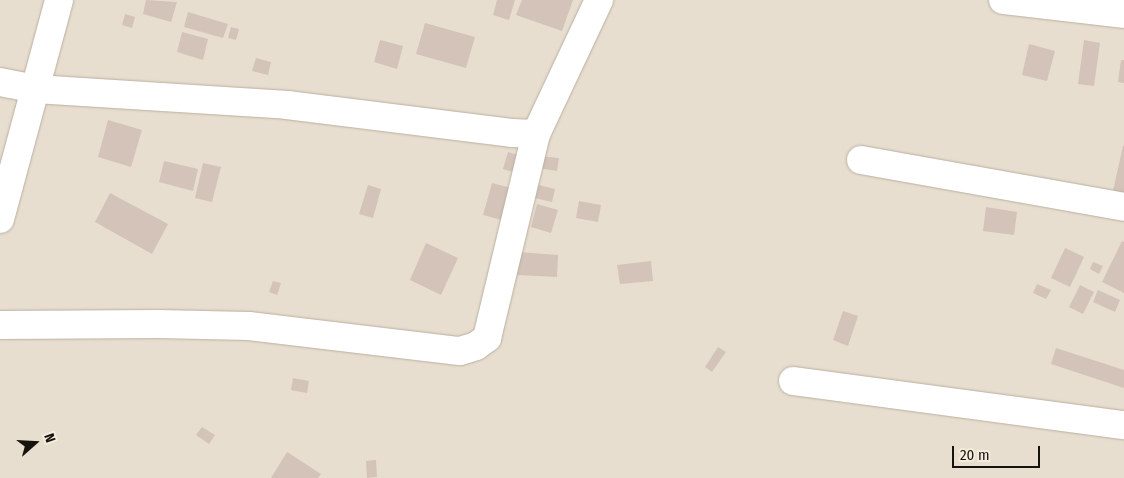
<!DOCTYPE html>
<style>
body{margin:0}
#map{position:relative;width:1124px;height:478px;overflow:hidden;background:#e8decf;font-family:"Fira Sans Condensed",sans-serif}
div>[style]{position:absolute}
.building>*{inset:0;background:#d3c3b9}
.roads{filter:drop-shadow(0 0 1px #b9afa1) drop-shadow(0 0 1px #b9afa1)}
.street>*{height:28px;margin:-14px;padding:0 14px;transform-origin:14px;border-radius:14px;background:#fff}
span{translate:-50% -50%;white-space:nowrap;text-align:center;line-height:1.15;-webkit-text-stroke:4px #f5ebdc;paint-order:stroke}
.north{position:absolute;left:10px;top:418px;width:50px;height:50px;-webkit-text-stroke:4px #f5ebdc;paint-order:stroke;rotate:71deg;font-size:14px;font-weight:700;line-height:20px;text-align:center;color:#16120d}
.north::after{content:'';display:block;margin:auto;width:18px;height:22px;background:#16120d;clip-path:polygon(50% 0,100% 100%,50% 72%,0 100%)}
.scale{position:absolute;left:952px;top:446px;width:88px;height:22px;box-sizing:border-box;border:2px solid #16120d;border-top:0;padding-left:6px;font-size:15px;line-height:18px;white-space:nowrap;color:#16120d;-webkit-text-stroke:4px #f5ebdc;paint-order:stroke}
</style>
<div id="map">
<div class="building">
<div style="clip-path:polygon(146px 0,177px 2px,171px 22px,143px 14px)"></div>
<div style="clip-path:polygon(497px 0,515px 0,509px 20px,493px 15px)"></div>
<div style="clip-path:polygon(522px 0,573px 0,562px 31px,516px 15px)"></div>
<div style="clip-path:polygon(188px 12px,228px 24px,223px 38px,184px 27px)"></div>
<div style="clip-path:polygon(125px 14px,135px 17px,132px 28px,122px 25px)"></div>
<div style="clip-path:polygon(425px 23px,475px 37px,466px 68px,416px 54px)"></div>
<div style="clip-path:polygon(231px 27px,239px 29px,236px 40px,228px 38px)"></div>
<div style="clip-path:polygon(182px 32px,208px 39px,203px 60px,177px 52px)"></div>
<div style="clip-path:polygon(380px 40px,403px 46px,397px 69px,374px 62px)"></div>
<div style="clip-path:polygon(1084px 40px,1100px 43px,1094px 86px,1078px 84px)"></div>
<div style="clip-path:polygon(1029px 44px,1055px 51px,1047px 81px,1022px 75px)"></div>
<div style="clip-path:polygon(256px 58px,271px 62px,268px 75px,252px 71px)"></div>
<div style="clip-path:polygon(1121px 60px,1124px 60px,1124px 83px,1118px 82px)"></div>
<div style="clip-path:polygon(108px 120px,142px 130px,131px 167px,98px 157px)"></div>
<div style="clip-path:polygon(1123px 146px,1124px 146px,1124px 198px,1112px 195px)"></div>
<div style="clip-path:polygon(508px 152px,521px 156px,516px 173px,503px 169px)"></div>
<div style="clip-path:polygon(540px 156px,559px 158px,557px 171px,538px 168px)"></div>
<div style="clip-path:polygon(164px 161px,198px 169px,193px 191px,159px 182px)"></div>
<div style="clip-path:polygon(203px 163px,221px 167px,212px 202px,195px 198px)"></div>
<div style="clip-path:polygon(492px 183px,518px 190px,509px 222px,483px 215px)"></div>
<div style="clip-path:polygon(534px 184px,555px 189px,552px 202px,531px 197px)"></div>
<div style="clip-path:polygon(368px 185px,381px 189px,373px 218px,359px 214px)"></div>
<div style="clip-path:polygon(110px 193px,168px 224px,152px 254px,95px 222px)"></div>
<div style="clip-path:polygon(579px 201px,601px 205px,598px 222px,576px 218px)"></div>
<div style="clip-path:polygon(537px 204px,558px 210px,551px 233px,531px 227px)"></div>
<div style="clip-path:polygon(986px 207px,1017px 212px,1014px 235px,983px 231px)"></div>
<div style="clip-path:polygon(1122px 241px,1124px 242px,1124px 293px,1102px 282px)"></div>
<div style="clip-path:polygon(426px 243px,458px 258px,441px 295px,410px 280px)"></div>
<div style="clip-path:polygon(1065px 248px,1084px 257px,1070px 287px,1051px 278px)"></div>
<div style="clip-path:polygon(518px 252px,558px 255px,557px 277px,517px 275px)"></div>
<div style="clip-path:polygon(651px 261px,653px 281px,620px 284px,617px 265px)"></div>
<div style="clip-path:polygon(1093px 262px,1103px 266px,1099px 274px,1090px 269px)"></div>
<div style="clip-path:polygon(273px 281px,281px 283px,277px 295px,269px 292px)"></div>
<div style="clip-path:polygon(1037px 284px,1051px 290px,1046px 299px,1033px 293px)"></div>
<div style="clip-path:polygon(1080px 285px,1094px 292px,1083px 314px,1069px 307px)"></div>
<div style="clip-path:polygon(1098px 290px,1120px 300px,1115px 312px,1093px 302px)"></div>
<div style="clip-path:polygon(843px 311px,858px 316px,848px 346px,833px 340px)"></div>
<div style="clip-path:polygon(718px 347px,726px 352px,712px 372px,705px 367px)"></div>
<div style="clip-path:polygon(1056px 348px,1124px 370px,1124px 388px,1051px 364px)"></div>
<div style="clip-path:polygon(293px 378px,309px 381px,307px 393px,291px 390px)"></div>
<div style="clip-path:polygon(202px 427px,215px 435px,209px 444px,196px 435px)"></div>
<div style="clip-path:polygon(287px 452px,321px 474px,318px 478px,271px 478px)"></div>
<div style="clip-path:polygon(376px 460px,377px 477px,367px 478px,366px 461px)"></div>
</div>
<div class="roads">
<div class="street">
<div style="left:1003px;top:0;width:122px;rotate:6.6deg"></div>
<div style="left:0;top:82px;width:36px;rotate:11deg"></div>
<div style="left:35px;top:89px;width:253px;rotate:3.6deg"></div>
<div style="left:287px;top:105px;width:226px;rotate:7.1deg"></div>
<div style="left:511px;top:133px;width:25px;rotate:2deg"></div>
<div style="left:861px;top:160px;width:267px;rotate:10.1deg"></div>
<div style="left:0;top:219px;width:227px;rotate:-74.9deg"></div>
<div style="left:0;top:325px;width:158px;rotate:-0.4deg"></div>
<div style="left:158px;top:324px;width:91px;rotate:1.3deg"></div>
<div style="left:249px;top:326px;width:212px;rotate:6.8deg"></div>
<div style="left:460px;top:351px;width:17px;rotate:-17deg"></div>
<div style="left:476px;top:346px;width:14px;rotate:-36deg"></div>
<div style="left:487px;top:338px;width:210px;rotate:-76.5deg"></div>
<div style="left:536px;top:134px;width:148px;rotate:-64.8deg"></div>
<div style="left:793px;top:381px;width:334px;rotate:7.6deg"></div>
</div>
</div>
<div class="north">N</div>
<div class="scale">20 m</div>
</div>
